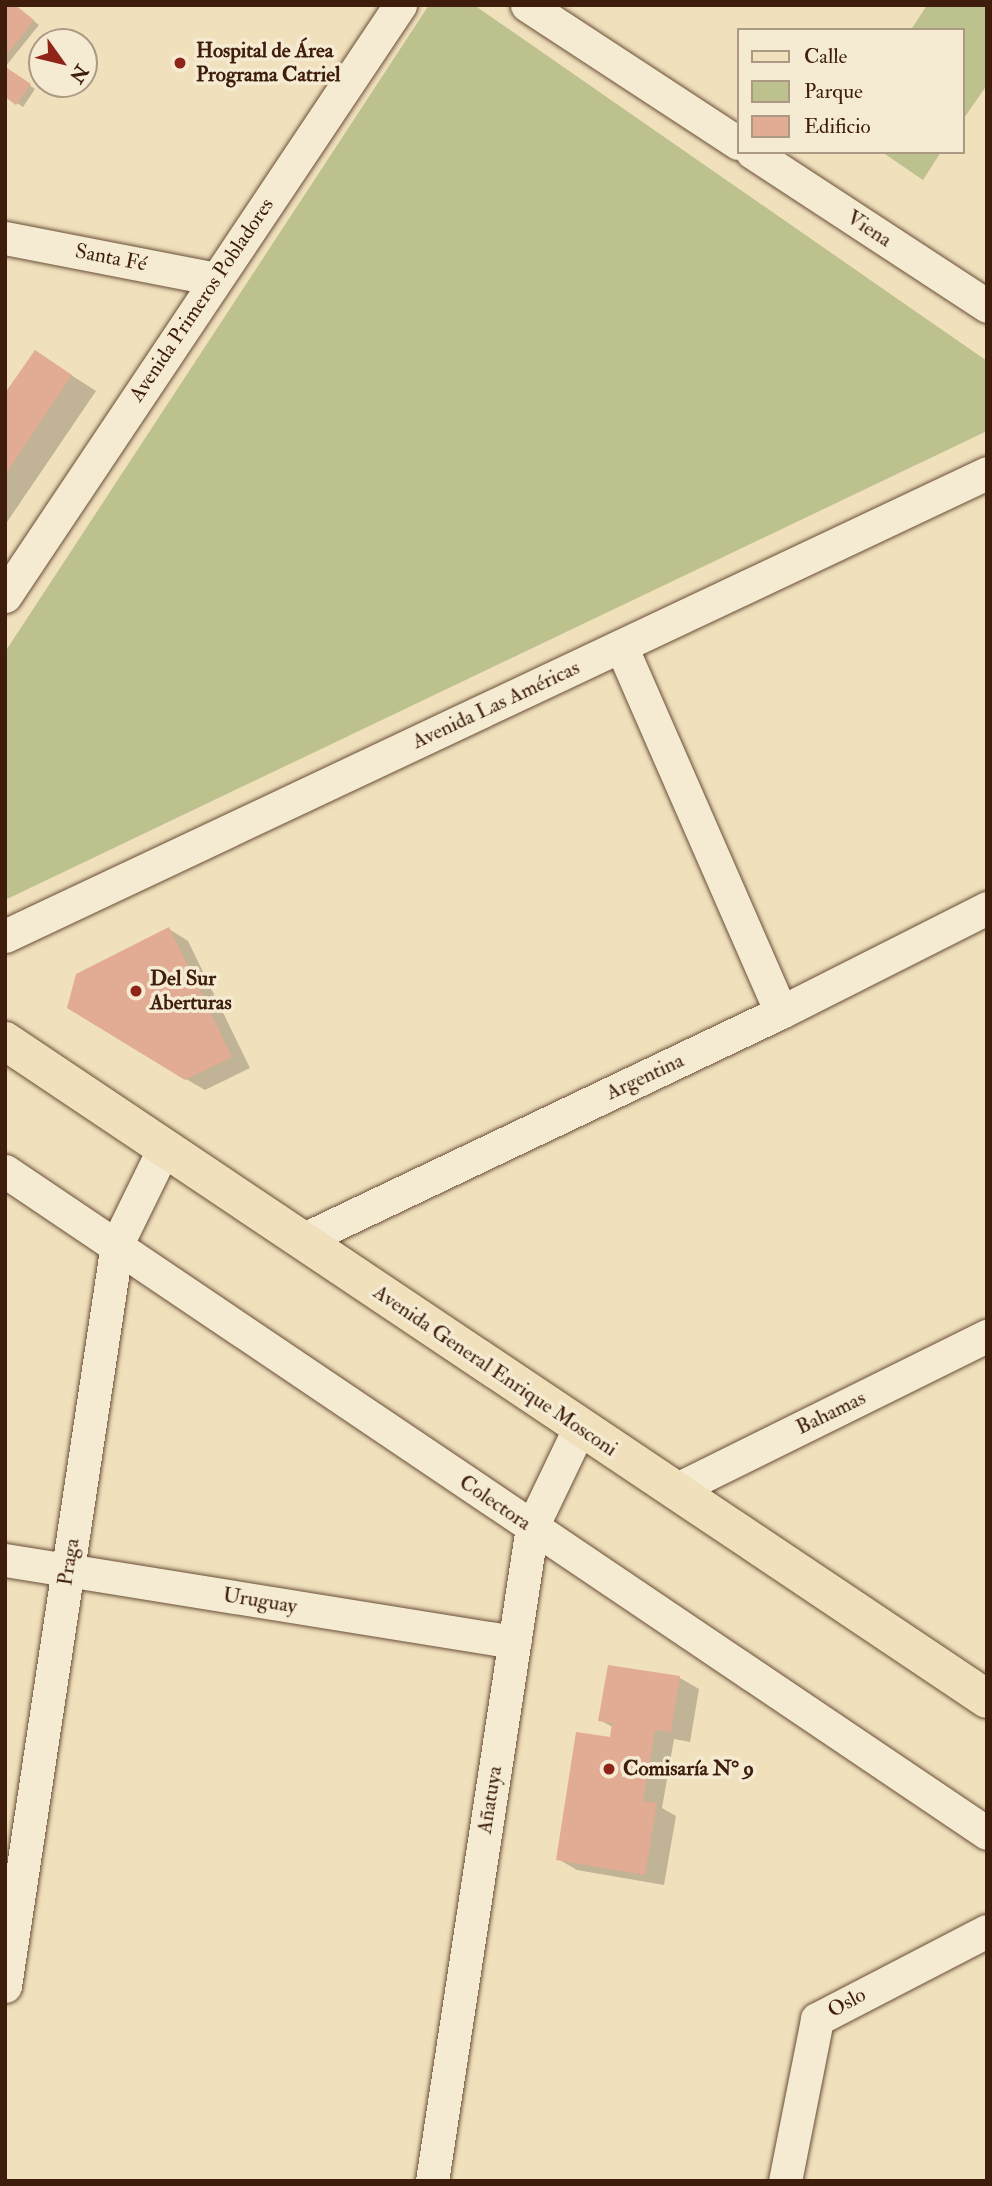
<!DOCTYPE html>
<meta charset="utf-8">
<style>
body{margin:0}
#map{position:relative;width:992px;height:2186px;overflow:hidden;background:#f0e0bc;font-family:"IM FELL Double Pica",serif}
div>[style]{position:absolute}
.green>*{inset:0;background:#bcc18e}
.shadow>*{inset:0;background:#0003}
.building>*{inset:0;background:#e1ac93}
.roads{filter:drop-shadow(0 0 2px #6a4e38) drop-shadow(0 0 2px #6a4e38)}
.minor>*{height:33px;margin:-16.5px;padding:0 16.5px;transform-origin:16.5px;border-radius:16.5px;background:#f5ebd3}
.major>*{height:38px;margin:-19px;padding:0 19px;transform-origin:19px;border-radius:19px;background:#f0e0bc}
.dots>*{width:19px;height:19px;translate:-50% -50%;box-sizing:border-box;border:4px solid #f5ebd3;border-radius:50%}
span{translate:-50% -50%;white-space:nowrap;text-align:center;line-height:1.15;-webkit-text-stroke:7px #f5ebd3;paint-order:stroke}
.poi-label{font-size:21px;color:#3e1d0c;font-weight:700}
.left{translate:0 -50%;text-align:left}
.street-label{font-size:21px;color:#3e1d0c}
.frame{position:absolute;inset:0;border:7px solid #3e1d0c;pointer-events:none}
.legend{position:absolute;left:737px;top:28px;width:228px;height:126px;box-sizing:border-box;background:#f5ebd3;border:2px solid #ac9983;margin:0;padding:9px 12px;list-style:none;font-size:21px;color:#3e1d0c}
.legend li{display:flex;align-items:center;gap:14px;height:35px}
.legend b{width:35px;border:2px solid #ac9983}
.north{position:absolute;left:28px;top:28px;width:70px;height:70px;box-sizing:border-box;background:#f5ebd3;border:2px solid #ac9983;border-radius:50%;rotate:124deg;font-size:19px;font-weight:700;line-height:28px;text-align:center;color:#3e1d0c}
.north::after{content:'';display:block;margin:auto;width:24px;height:32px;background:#8f2418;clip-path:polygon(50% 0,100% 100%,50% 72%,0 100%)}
</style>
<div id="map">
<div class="green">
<div style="clip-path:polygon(429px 5px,474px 5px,987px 361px,987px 431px,5px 900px,5px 652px)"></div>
<div style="clip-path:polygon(927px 5px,987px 5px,987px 85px,962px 121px,962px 30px,911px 30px)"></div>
<div style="clip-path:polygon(882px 152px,941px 152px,923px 180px)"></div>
</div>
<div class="shadow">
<div style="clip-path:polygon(5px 5px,14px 5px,39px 25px,5px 67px)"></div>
<div style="clip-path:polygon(8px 70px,35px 89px,23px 107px,5px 95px)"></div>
<div style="clip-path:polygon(35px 352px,96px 391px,5px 525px,5px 396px)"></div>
<div style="clip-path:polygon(169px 929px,188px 941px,250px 1068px,205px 1090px,186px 1079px)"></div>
<div style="clip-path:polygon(609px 1667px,680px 1678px,699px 1689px,690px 1742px,674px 1739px,662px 1808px,676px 1816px,664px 1885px,577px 1870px,558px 1859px,612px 1739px,614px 1728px,600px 1720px)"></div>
</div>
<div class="building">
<div style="clip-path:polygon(5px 5px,15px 5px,34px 20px,5px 57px)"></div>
<div style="clip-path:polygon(7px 68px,31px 84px,16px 105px,5px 97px)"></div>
<div style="clip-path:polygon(35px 350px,72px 375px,5px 475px,5px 393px)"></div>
<div style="clip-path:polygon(169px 927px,232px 1057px,185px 1080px,67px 1008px,76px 974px)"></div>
<div style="clip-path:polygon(608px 1665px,680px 1676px,671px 1732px,655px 1730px,643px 1801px,657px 1803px,645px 1875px,556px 1860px,576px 1732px,610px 1737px,612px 1723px,598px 1721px)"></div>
</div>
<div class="roads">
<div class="minor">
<div style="left:527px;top:5px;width:252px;rotate:33.2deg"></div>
<div style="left:752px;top:152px;width:281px;rotate:33.2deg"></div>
<div style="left:5px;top:238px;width:215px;rotate:11deg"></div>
<div style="left:5px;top:596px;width:711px;rotate:-56.24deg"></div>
<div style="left:621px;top:646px;width:399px;rotate:66.4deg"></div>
<div style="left:5px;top:936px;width:1086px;rotate:-25.24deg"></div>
<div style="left:5px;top:1171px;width:1184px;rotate:33.99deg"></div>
<div style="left:302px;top:1240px;width:530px;rotate:-25.45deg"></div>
<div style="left:781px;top:1012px;width:231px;rotate:-26.8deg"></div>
<div style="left:675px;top:1490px;width:348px;rotate:-26.3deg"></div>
<div style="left:5px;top:1560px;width:516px;rotate:9.15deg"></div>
<div style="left:5px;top:1986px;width:750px;rotate:-81.42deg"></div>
<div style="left:117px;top:1244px;width:107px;rotate:-63.9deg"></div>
<div style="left:432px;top:2181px;width:662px;rotate:-81.31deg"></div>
<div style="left:532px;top:1527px;width:109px;rotate:-64.4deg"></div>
<div style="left:785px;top:2181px;width:165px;rotate:-78.8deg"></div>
<div style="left:817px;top:2019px;width:191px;rotate:-27.4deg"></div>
</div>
<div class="major">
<div style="left:5px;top:1041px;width:1182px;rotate:33.82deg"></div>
</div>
</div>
<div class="dots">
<div style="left:180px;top:63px;background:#8f2418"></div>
<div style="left:136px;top:991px;background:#8f2418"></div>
<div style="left:609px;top:1769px;background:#8f2418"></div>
</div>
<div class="poi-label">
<span class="left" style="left:196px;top:63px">Hospital de Área<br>Programa Catriel</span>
<span class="left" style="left:150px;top:991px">Del Sur<br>Aberturas</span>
<span class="left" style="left:623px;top:1769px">Comisaría N° 9</span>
</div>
<div class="street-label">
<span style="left:869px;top:229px;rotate:33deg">Viena</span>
<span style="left:111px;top:258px;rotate:11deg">Santa Fé</span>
<span style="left:202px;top:300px;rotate:-56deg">Avenida Primeros Pobladores</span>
<span style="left:496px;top:705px;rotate:-25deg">Avenida Las Américas</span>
<span style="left:645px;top:1077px;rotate:-25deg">Argentina</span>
<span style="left:495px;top:1371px;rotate:34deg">Avenida General Enrique Mosconi</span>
<span style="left:831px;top:1413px;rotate:-26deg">Bahamas</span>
<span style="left:495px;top:1503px;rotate:34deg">Colectora</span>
<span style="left:69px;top:1562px;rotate:-81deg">Praga</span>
<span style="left:260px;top:1601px;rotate:9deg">Uruguay</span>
<span style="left:490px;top:1800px;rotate:-81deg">Añatuya</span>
<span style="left:847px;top:2003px;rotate:-29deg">Oslo</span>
</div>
<div class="frame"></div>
<ul class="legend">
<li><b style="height:9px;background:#f0e0bc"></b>Calle</li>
<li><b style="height:19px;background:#bcc18e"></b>Parque</li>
<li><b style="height:19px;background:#e1ac93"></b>Edificio</li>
</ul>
<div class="north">N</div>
</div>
